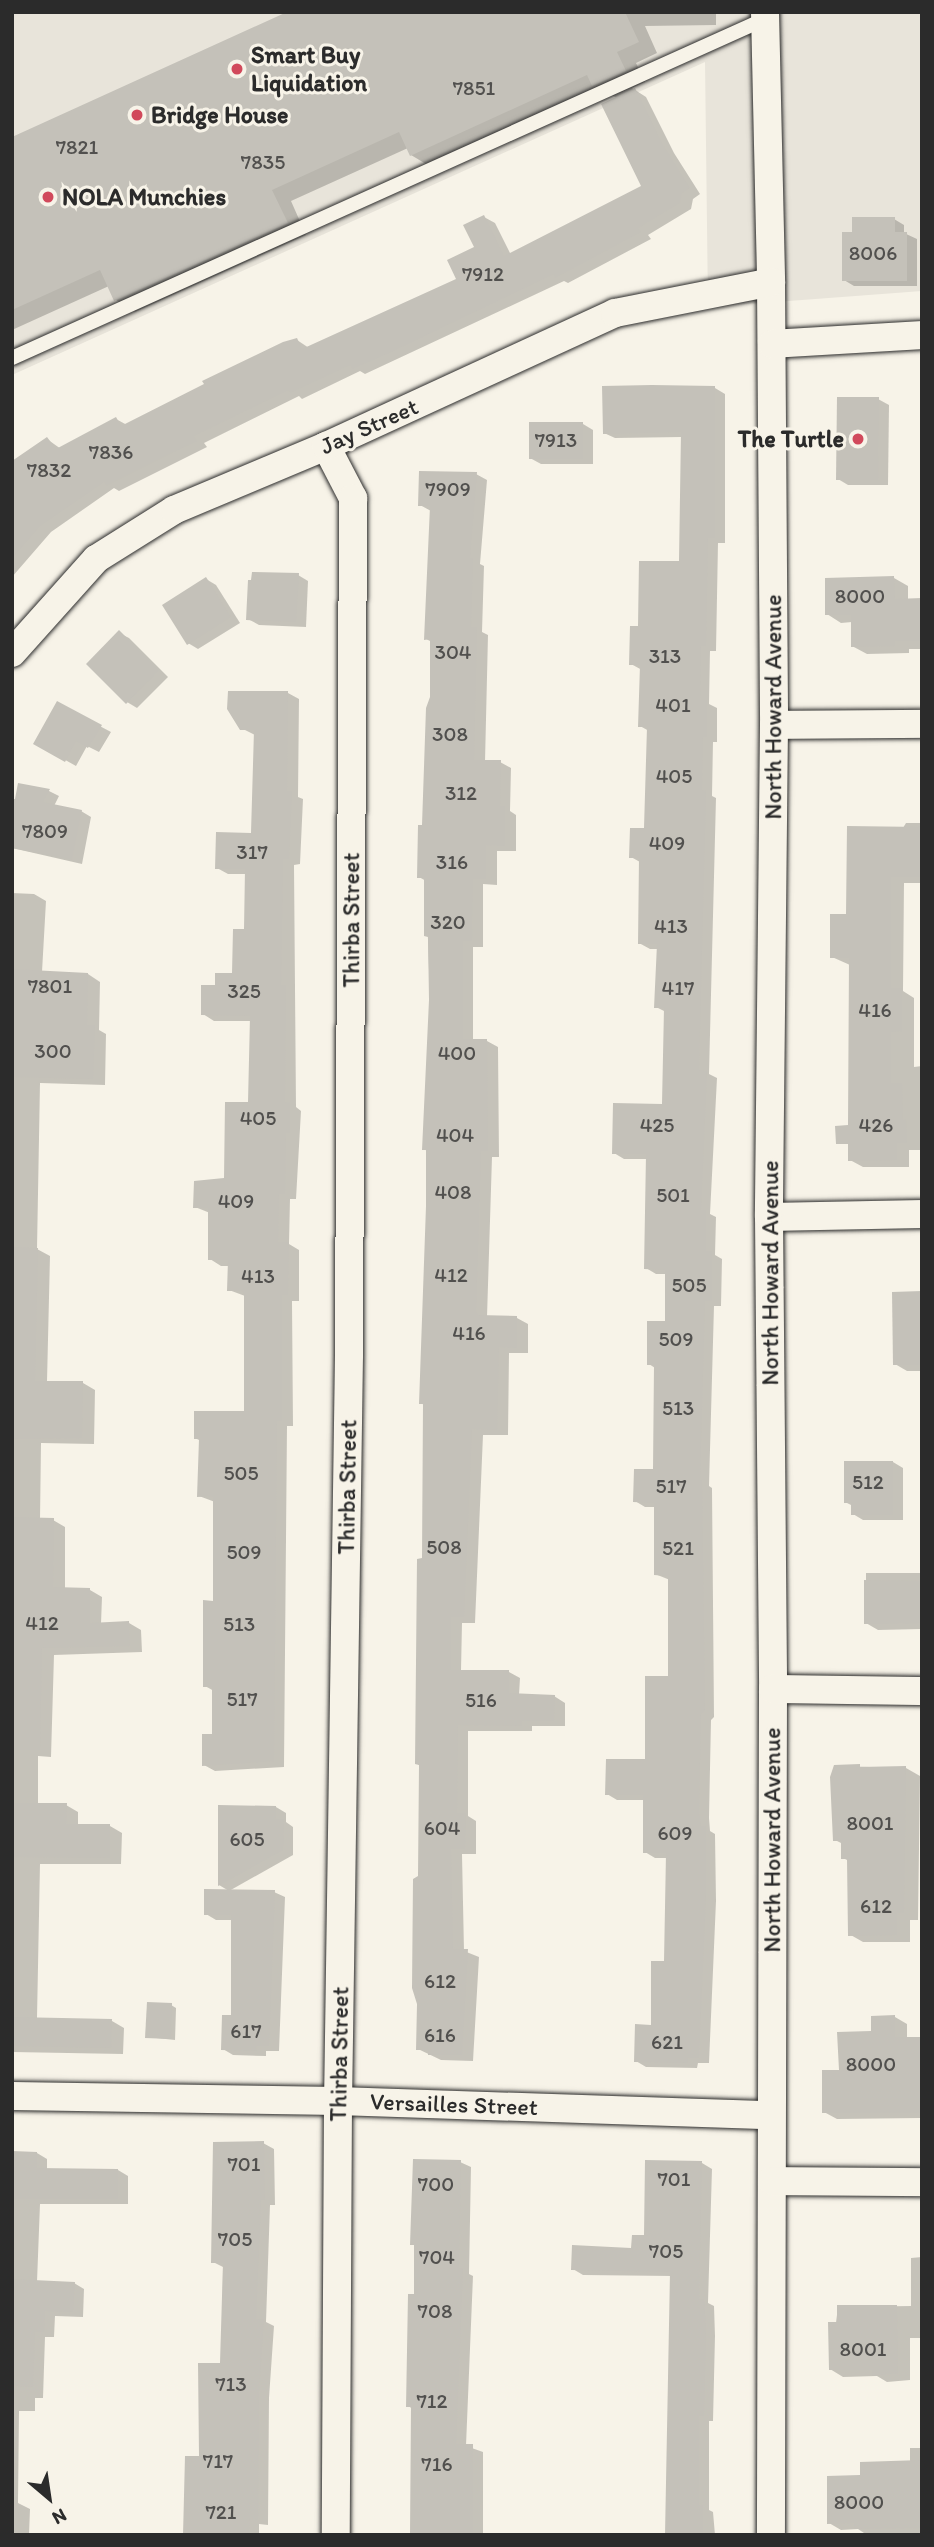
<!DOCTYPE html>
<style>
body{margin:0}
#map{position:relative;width:934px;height:2547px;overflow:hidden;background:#f7f3e8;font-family:Itim,sans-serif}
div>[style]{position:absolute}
.built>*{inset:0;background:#e8e4da}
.shadow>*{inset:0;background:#0003}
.building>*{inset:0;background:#c4c1b9}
.roads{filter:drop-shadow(0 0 2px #2b2b2b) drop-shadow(0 0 2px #2b2b2b)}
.service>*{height:14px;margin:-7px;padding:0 7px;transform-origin:7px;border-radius:7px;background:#f7f3e8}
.minor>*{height:28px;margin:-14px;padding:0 14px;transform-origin:14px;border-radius:14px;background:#f7f3e8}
.dots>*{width:19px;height:19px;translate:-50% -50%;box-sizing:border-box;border:4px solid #f7f3e8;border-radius:50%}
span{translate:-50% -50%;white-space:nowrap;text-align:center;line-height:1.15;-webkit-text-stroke:6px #f7f3e8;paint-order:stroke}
.number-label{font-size:21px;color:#51504e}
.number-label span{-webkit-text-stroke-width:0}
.poi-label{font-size:24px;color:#2b2b2b;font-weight:700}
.left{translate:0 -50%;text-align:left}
.right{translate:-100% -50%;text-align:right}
.street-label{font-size:24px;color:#2b2b2b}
.frame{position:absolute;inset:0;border:14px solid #2b2b2b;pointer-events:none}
.north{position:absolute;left:14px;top:2463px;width:70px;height:70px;-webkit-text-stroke:5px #f7f3e8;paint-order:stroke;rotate:151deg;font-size:19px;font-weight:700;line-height:28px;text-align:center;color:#2b2b2b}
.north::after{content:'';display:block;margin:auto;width:24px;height:32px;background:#2b2b2b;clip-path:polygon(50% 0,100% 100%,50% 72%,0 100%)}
</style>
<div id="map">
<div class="built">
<div style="clip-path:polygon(12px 12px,922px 12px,922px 291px,708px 307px,705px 62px,12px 375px)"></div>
</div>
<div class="shadow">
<div style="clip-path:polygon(291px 12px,716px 12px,716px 25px,645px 26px,657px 53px,636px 63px,645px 82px,632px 88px,646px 97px,674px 153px,700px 194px,693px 199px,691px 209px,648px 235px,651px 239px,568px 283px,564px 281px,365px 374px,360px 371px,302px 399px,299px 396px,204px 443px,207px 447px,119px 491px,114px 488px,51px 532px,12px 577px,12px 463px,47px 439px,61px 449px,116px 419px,127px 425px,297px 340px,309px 348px,459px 280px,476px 247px,484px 217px,495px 223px,511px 255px,643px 186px,617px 98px,600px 89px,431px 167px,411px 155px,408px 148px,291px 201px,306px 235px,135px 312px,116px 300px,109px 286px,12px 330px,12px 139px)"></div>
<div style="clip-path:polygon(894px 219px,904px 225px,904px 233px,917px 239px,917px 286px,854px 286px,844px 280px,854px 234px)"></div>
<div style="clip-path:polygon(715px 388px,725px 394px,725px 543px,718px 543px,716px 651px,710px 651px,709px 704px,717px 708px,717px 742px,713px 742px,712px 796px,716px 798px,709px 1074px,717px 1078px,710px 1214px,716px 1217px,715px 1255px,722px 1259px,721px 1306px,714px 1306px,709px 1486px,712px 1488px,714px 1717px,711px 1720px,709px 1818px,710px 1831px,715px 1834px,716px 1901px,709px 2063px,698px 2063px,697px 2068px,646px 2067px,636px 2061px,653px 2027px,665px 1963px,668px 1858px,655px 1858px,645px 1852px,644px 1800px,617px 1800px,607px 1794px,647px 1761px,670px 1678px,670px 1580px,655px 1574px,656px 1507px,645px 1507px,635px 1501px,655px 1471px,655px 1368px,649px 1364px,667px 1323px,667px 1274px,656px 1274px,646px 1268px,647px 1159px,624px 1159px,614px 1153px,663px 1106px,666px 1012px,656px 1007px,658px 949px,650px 949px,639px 943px,640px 862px,631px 857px,646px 830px,649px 731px,640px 726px,642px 670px,631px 664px,639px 628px,681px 563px,682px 437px,615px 438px,604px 433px)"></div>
<div style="clip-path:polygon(878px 399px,889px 405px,888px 485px,848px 485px,838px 479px)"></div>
<div style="clip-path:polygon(583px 424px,593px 430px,593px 464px,541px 464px,530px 458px)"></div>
<div style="clip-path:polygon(476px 474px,487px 480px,480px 564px,484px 566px,482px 632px,488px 635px,485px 762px,500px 762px,511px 768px,510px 811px,516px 815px,516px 851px,497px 851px,497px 885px,483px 884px,483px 947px,473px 947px,473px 1040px,487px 1041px,498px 1047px,499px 1157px,492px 1157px,487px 1317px,517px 1318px,528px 1324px,528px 1353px,509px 1353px,508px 1435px,483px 1435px,475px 1623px,462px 1623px,461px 1671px,509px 1672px,520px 1678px,519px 1695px,554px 1696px,565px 1703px,565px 1726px,532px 1726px,532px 1731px,468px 1731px,468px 1816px,476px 1821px,476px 1854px,462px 1854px,464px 1951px,479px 1957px,473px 2061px,441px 2060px,418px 2049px,421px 1766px,416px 1763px,423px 1560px,424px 1405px,421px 1403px,428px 1206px,427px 1151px,424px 1149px,430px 1000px,426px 881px,419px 877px,432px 697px,432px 642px,426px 639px,431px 511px,420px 505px)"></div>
<div style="clip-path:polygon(298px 575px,308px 581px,306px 627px,259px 625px,248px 619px,253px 582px)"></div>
<div style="clip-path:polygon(894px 578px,908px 586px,908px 600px,922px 600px,922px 649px,909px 649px,909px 653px,867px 654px,852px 646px,852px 622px,841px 623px,827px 614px)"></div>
<div style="clip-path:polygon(206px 579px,216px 585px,240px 623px,198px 649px,188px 643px)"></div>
<div style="clip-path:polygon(119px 633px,129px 638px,168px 677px,137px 708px,127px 702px)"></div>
<div style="clip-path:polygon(288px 693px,299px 699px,298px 797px,303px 799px,300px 864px,294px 865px,296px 1107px,301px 1111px,296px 1199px,290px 1199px,289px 1244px,299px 1250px,299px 1301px,292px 1301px,293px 1426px,287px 1426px,284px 1767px,215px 1771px,204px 1765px,214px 1736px,214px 1691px,205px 1686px,215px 1602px,215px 1502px,199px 1496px,201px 1441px,195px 1438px,245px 1413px,245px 1296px,229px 1290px,229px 1266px,221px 1266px,210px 1259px,210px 1213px,195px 1207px,226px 1179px,250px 1104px,251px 1021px,214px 1021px,203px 1014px,217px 987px,234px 975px,246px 931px,247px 874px,228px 874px,217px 868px,253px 835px,255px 735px,241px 728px)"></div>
<div style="clip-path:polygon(58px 704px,111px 732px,99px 752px,87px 746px,76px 766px,35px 743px)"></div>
<div style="clip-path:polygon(19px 785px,49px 791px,59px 796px,54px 806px,81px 811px,91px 817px,82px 864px,12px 848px,12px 821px)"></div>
<div style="clip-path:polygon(906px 823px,922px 823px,922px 883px,904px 883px,903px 991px,914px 998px,914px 1067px,922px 1066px,922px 1150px,909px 1150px,909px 1167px,863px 1167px,850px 1160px,850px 965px,832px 957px,848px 916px)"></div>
<div style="clip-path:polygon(12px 893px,34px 894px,46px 901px,42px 972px,88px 974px,100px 982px,99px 1030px,106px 1034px,105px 1085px,40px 1083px,37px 1249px,50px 1256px,47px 1382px,83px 1383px,95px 1390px,94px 1444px,41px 1443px,40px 1520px,53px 1520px,65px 1527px,65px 1589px,90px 1590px,102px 1597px,101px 1624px,129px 1623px,141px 1630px,142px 1652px,54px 1655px,51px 1757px,38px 1756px,38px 1805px,66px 1805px,78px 1812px,78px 1826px,110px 1826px,122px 1833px,121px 1864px,40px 1864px,37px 2018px,112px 2021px,124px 2028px,123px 2054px,12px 2052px)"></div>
<div style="clip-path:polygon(922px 1293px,922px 1371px,907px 1371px,895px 1364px)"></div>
<div style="clip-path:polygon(893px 1462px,903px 1468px,903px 1520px,863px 1520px,853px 1514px,853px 1506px,845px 1502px)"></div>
<div style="clip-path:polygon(866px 1573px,922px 1573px,922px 1629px,878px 1630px,866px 1623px)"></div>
<div style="clip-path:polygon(835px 1766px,906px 1768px,920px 1776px,918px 1920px,910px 1920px,910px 1942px,863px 1942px,849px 1934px,849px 1861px,843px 1858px,843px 1844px,835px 1840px)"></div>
<div style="clip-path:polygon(276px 1807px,286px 1813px,286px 1822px,293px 1827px,293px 1855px,229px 1891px,219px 1885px)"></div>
<div style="clip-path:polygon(274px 1892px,285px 1897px,279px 2051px,266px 2051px,266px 2056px,233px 2055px,223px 2049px,233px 2017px,233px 1920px,216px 1920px,206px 1914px)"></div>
<div style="clip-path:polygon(171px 2005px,176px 2008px,175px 2040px,147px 2037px)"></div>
<div style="clip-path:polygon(895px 2017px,907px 2024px,907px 2039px,922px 2039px,922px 2118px,837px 2119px,824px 2112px,840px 2071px,873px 2033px)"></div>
<div style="clip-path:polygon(263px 2143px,274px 2149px,275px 2205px,270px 2205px,266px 2322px,274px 2326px,269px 2398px,268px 2525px,259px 2524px,259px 2535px,185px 2535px,222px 2365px,223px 2267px,213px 2262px)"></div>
<div style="clip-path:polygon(12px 2153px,37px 2153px,47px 2159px,47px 2170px,118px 2170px,128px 2176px,128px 2204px,40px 2204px,37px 2282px,74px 2283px,84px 2289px,83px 2317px,55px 2316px,54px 2337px,45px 2337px,43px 2398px,35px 2398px,35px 2411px,19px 2411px,18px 2503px,30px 2509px,29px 2535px,12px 2535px)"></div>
<div style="clip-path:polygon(460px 2162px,471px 2167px,469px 2274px,473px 2276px,466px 2446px,483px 2452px,483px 2535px,412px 2535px,413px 2409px,408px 2406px,415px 2296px)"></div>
<div style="clip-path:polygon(647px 2162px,702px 2163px,712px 2169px,708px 2303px,714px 2306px,715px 2336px,713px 2421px,709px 2421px,709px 2510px,713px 2512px,715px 2535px,667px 2535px,672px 2276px,583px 2275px,573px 2269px,633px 2249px,646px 2237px)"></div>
<div style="clip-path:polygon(922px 2257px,922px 2338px,910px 2338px,910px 2380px,887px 2382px,877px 2376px,843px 2377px,830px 2369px,838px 2307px,911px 2306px,911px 2258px)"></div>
<div style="clip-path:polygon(910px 2448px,922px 2448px,922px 2535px,867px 2535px,858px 2529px,841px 2530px,829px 2523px,910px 2462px)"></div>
</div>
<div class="building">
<div style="clip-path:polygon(287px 12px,625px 12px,639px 42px,617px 52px,626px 71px,592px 86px,587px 75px,410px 156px,399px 132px,272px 190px,288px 223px,114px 301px,100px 270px,12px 310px,12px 137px)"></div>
<div style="clip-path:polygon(635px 88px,663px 145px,690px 188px,682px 193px,680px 203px,638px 228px,641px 232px,555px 278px,554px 274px,389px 353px,352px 369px,350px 365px,290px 393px,288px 390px,194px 436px,197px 441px,172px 453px,106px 486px,104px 482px,40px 526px,12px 558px,12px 461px,47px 437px,56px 449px,116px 417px,121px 426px,204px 384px,202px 381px,283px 342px,297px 338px,302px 349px,456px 279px,447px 260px,474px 247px,463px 225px,484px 215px,504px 256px,641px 186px,601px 104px)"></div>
<div style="clip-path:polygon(852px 217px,895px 217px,895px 232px,907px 232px,907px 281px,842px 281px,842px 232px,852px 232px)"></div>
<div style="clip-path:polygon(652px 385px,715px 386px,715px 538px,708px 538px,706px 646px,701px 646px,700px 700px,707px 700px,707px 737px,703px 737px,702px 790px,706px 791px,699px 1070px,707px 1071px,701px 1210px,706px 1210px,706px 1251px,712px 1251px,712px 1301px,705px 1301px,700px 1480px,702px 1480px,705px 1711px,701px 1714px,699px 1811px,701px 1826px,706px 1826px,706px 1894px,699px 2058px,688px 2058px,688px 2063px,634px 2062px,635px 2024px,651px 2025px,651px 1961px,664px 1961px,666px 1853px,643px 1853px,643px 1795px,605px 1795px,606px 1759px,645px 1759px,645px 1676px,668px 1676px,668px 1576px,654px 1575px,654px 1503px,633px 1502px,634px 1469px,653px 1469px,654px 1365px,647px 1365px,647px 1321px,665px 1321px,665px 1270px,644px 1269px,646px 1154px,612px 1154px,613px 1103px,662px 1104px,664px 1008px,654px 1008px,657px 944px,638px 944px,639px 858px,629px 858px,630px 828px,644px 828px,647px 727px,638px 727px,640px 665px,629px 665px,630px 626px,638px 626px,639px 561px,679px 561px,681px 432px,603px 434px,602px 386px)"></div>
<div style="clip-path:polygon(837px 397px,879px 397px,878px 480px,836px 480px)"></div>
<div style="clip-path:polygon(529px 422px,583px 422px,583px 459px,529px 459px)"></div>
<div style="clip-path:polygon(419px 471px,477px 472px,470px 558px,473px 558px,471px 627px,477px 627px,474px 760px,501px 760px,500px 806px,505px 806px,505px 846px,486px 845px,486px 879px,473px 879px,472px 941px,463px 941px,463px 1039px,487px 1039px,488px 1151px,481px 1151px,476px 1310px,478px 1315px,517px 1316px,517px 1348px,499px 1347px,497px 1430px,472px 1429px,464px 1617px,451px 1617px,451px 1670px,509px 1670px,509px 1693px,555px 1695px,554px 1721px,522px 1721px,522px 1726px,458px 1725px,457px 1813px,466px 1813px,465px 1849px,451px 1849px,453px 1949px,468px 1949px,462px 2055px,428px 2055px,428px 2050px,416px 2050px,417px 2004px,412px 1988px,413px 1879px,418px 1876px,419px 1765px,415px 1764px,417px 1559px,422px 1558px,423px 1404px,419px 1404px,426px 1206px,426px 1150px,422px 1150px,429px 1000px,428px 937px,424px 936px,424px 878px,417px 878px,418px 825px,422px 825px,426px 708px,430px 697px,430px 639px,424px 640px,430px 506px,418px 506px)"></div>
<div style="clip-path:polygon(252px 572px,299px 573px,296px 622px,246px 620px,248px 580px,251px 580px)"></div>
<div style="clip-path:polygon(894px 576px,895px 599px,922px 598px,922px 641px,895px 641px,895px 646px,851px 647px,851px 615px,825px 615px,825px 578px)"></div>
<div style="clip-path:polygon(206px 577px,231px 617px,187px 645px,162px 605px)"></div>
<div style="clip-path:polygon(119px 630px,159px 670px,126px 704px,86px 664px)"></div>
<div style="clip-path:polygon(228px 691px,288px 691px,287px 791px,292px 791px,289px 859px,283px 859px,281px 985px,286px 985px,285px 1102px,290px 1103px,290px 1133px,286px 1133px,285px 1194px,279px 1194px,278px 1242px,289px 1242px,288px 1295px,282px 1295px,282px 1421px,277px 1421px,274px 1761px,202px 1766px,202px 1734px,212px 1734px,212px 1687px,203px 1687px,203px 1600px,213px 1601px,213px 1496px,197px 1497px,199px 1439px,194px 1439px,194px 1411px,244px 1411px,244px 1295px,242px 1291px,227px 1291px,228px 1260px,208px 1260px,208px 1208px,193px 1208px,194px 1181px,224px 1178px,225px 1102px,248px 1102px,250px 1016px,201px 1015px,201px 985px,215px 985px,215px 973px,232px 973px,233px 929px,244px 929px,245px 869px,215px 869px,216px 832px,251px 833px,254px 730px,240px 730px,227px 709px)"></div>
<div style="clip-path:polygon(57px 701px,102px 725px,88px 748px,76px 741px,65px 762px,33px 744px)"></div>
<div style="clip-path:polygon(18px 783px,50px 789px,43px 802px,82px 810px,72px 860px,12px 848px,12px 799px,15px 799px)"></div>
<div style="clip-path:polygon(847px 826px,922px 827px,922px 877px,891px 877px,891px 988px,902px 988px,902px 1031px,891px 1032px,891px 1083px,902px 1083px,903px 1120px,906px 1119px,907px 1143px,897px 1143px,897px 1160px,848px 1161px,848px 1144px,836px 1144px,835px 1126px,848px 1125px,849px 958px,830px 958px,830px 914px,846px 914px)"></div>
<div style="clip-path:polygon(12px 969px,88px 973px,87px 1025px,95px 1025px,93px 1079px,12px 1077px)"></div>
<div style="clip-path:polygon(12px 1247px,38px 1248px,35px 1381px,83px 1381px,82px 1438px,12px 1439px)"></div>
<div style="clip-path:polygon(922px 1291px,922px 1365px,893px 1365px,892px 1292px)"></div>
<div style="clip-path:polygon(844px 1461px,893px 1461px,893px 1515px,851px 1515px,851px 1503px,844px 1503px)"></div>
<div style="clip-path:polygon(12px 1517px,54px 1518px,53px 1587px,90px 1588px,90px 1623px,129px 1621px,130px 1646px,42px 1648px,40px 1750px,12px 1750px)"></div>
<div style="clip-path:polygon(864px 1580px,922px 1581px,921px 1623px,864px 1624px)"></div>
<div style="clip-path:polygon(860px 1764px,860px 1767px,906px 1766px,904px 1913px,897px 1913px,897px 1935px,848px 1936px,847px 1859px,841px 1859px,841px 1841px,833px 1841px,830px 1777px,834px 1765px)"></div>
<div style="clip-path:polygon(12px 1803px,67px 1803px,66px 1824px,110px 1824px,110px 1858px,12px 1857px)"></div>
<div style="clip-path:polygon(218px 1805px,276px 1806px,276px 1819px,284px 1819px,283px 1850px,218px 1886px)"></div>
<div style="clip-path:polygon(204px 1889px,275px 1890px,269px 2046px,256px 2046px,257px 2051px,221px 2050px,222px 2015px,231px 2015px,231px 1915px,204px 1915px)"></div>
<div style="clip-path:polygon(147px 2002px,172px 2003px,171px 2039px,145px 2038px)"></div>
<div style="clip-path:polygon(895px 2015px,895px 2037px,922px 2037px,922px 2113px,822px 2113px,822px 2070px,839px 2070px,837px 2032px,871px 2031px,871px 2016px)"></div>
<div style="clip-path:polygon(12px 2017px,112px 2019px,111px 2048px,12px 2046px)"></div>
<div style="clip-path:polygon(264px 2141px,265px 2200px,261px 2200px,256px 2319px,264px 2319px,259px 2392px,258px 2520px,250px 2519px,249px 2535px,183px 2535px,185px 2456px,199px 2456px,198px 2363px,220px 2363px,223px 2263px,211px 2263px,213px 2142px)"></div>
<div style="clip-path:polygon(12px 2151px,37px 2152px,37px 2168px,118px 2169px,118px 2199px,12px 2199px)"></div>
<div style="clip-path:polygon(413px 2159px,461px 2160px,459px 2268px,463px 2268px,456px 2444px,473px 2444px,473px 2535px,410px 2535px,411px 2407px,406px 2407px,408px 2294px,414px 2294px,414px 2245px,410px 2245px)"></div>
<div style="clip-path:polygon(645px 2160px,702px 2161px,699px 2299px,704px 2299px,706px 2330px,704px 2416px,699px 2416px,699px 2505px,703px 2505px,703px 2535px,665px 2535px,670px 2272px,571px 2270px,572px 2245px,631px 2248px,632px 2235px,644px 2235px)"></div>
<div style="clip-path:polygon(12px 2279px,75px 2282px,73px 2312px,45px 2311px,44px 2332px,35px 2332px,33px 2387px,12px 2386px)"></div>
<div style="clip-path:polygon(837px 2305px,897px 2305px,898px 2373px,872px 2376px,872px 2370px,829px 2370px,828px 2322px,837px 2322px)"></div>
<div style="clip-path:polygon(922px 2460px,922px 2528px,854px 2529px,854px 2523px,827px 2524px,827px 2476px,860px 2475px,860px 2462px)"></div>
</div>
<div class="roads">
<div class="service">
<div style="left:12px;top:358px;width:826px;rotate:-24.24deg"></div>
</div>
<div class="minor">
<div style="left:765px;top:12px;width:270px;rotate:88.7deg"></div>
<div style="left:771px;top:282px;width:443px;rotate:89.6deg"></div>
<div style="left:774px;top:725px;width:492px;rotate:90.6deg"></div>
<div style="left:769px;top:1217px;width:472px;rotate:89.5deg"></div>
<div style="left:773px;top:1689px;width:846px;rotate:90.14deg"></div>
<div style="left:772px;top:344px;width:150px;rotate:-3.4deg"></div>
<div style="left:326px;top:446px;width:59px;rotate:62.6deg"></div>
<div style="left:353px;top:498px;width:857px;rotate:90.27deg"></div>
<div style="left:349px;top:1355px;width:746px;rotate:90.84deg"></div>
<div style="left:338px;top:2101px;width:434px;rotate:90.3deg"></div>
<div style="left:12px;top:653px;width:126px;rotate:-48.2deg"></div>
<div style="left:96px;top:559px;width:92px;rotate:-32.1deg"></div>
<div style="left:174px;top:510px;width:165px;rotate:-22.8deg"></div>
<div style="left:326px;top:446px;width:318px;rotate:-24.7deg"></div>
<div style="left:615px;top:313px;width:159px;rotate:-11.2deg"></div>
<div style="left:774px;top:725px;width:148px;rotate:-0.4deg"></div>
<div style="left:769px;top:1217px;width:153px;rotate:-1.1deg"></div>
<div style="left:773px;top:1689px;width:149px;rotate:0.8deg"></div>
<div style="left:12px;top:2096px;width:326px;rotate:0.9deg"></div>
<div style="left:338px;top:2101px;width:432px;rotate:1.9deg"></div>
<div style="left:772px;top:2181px;width:150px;rotate:0.4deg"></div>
</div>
</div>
<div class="dots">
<div style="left:237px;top:69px;background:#d1495b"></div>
<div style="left:137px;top:115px;background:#d1495b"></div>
<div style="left:48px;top:197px;background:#d1495b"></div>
<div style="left:858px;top:439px;background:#d1495b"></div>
</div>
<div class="number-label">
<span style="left:474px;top:88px">7851</span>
<span style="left:77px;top:147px">7821</span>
<span style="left:263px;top:162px">7835</span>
<span style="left:873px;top:253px">8006</span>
<span style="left:483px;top:274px">7912</span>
<span style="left:556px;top:440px">7913</span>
<span style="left:111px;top:452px">7836</span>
<span style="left:49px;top:470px">7832</span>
<span style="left:448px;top:489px">7909</span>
<span style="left:860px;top:596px">8000</span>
<span style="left:453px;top:652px">304</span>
<span style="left:665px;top:656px">313</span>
<span style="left:673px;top:705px">401</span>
<span style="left:450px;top:734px">308</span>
<span style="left:674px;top:776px">405</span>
<span style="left:461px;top:793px">312</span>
<span style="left:45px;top:831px">7809</span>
<span style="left:667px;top:843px">409</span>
<span style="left:252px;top:852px">317</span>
<span style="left:452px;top:862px">316</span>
<span style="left:448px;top:922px">320</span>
<span style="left:671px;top:926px">413</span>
<span style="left:50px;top:986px">7801</span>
<span style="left:678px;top:988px">417</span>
<span style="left:244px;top:991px">325</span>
<span style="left:875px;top:1010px">416</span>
<span style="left:53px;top:1051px">300</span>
<span style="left:457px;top:1053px">400</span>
<span style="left:258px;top:1118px">405</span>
<span style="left:657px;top:1125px">425</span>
<span style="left:876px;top:1125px">426</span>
<span style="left:455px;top:1135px">404</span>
<span style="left:453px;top:1192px">408</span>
<span style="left:673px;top:1195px">501</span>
<span style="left:236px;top:1201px">409</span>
<span style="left:451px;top:1275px">412</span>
<span style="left:258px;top:1276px">413</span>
<span style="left:689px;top:1285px">505</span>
<span style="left:469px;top:1333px">416</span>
<span style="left:676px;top:1339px">509</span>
<span style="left:678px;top:1408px">513</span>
<span style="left:241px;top:1473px">505</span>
<span style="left:868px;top:1482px">512</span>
<span style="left:671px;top:1486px">517</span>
<span style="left:444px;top:1547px">508</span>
<span style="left:678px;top:1548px">521</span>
<span style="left:244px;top:1552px">509</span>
<span style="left:42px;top:1623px">412</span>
<span style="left:239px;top:1624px">513</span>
<span style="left:242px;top:1699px">517</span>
<span style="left:481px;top:1700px">516</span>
<span style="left:870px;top:1823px">8001</span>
<span style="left:442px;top:1828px">604</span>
<span style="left:675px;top:1833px">609</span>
<span style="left:247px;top:1839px">605</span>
<span style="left:876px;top:1906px">612</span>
<span style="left:440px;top:1981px">612</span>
<span style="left:246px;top:2031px">617</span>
<span style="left:440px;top:2035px">616</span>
<span style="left:667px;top:2042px">621</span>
<span style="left:871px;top:2064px">8000</span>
<span style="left:244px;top:2164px">701</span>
<span style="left:674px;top:2179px">701</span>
<span style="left:436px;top:2184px">700</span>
<span style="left:235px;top:2239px">705</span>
<span style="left:666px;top:2251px">705</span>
<span style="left:437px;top:2257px">704</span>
<span style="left:435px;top:2311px">708</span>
<span style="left:863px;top:2349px">8001</span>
<span style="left:231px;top:2384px">713</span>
<span style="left:432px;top:2401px">712</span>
<span style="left:218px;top:2461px">717</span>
<span style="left:437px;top:2464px">716</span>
<span style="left:859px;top:2502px">8000</span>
<span style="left:221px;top:2512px">721</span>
</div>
<div class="poi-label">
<span class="left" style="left:251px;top:69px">Smart Buy<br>Liquidation</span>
<span class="left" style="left:151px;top:115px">Bridge House</span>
<span class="left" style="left:62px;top:197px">NOLA Munchies</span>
<span class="right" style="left:844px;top:439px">The Turtle</span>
</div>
<div class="street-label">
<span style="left:369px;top:426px;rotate:-24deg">Jay Street</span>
<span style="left:773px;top:707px;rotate:-90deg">North Howard Avenue</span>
<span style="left:351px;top:920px;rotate:-90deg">Thirba Street</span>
<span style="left:770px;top:1273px;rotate:-90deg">North Howard Avenue</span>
<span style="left:347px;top:1487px;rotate:-89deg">Thirba Street</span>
<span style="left:772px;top:1840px;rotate:-90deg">North Howard Avenue</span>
<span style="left:339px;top:2054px;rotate:-89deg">Thirba Street</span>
<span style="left:454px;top:2104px;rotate:2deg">Versailles Street</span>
</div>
<div class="frame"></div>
<div class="north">N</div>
</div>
